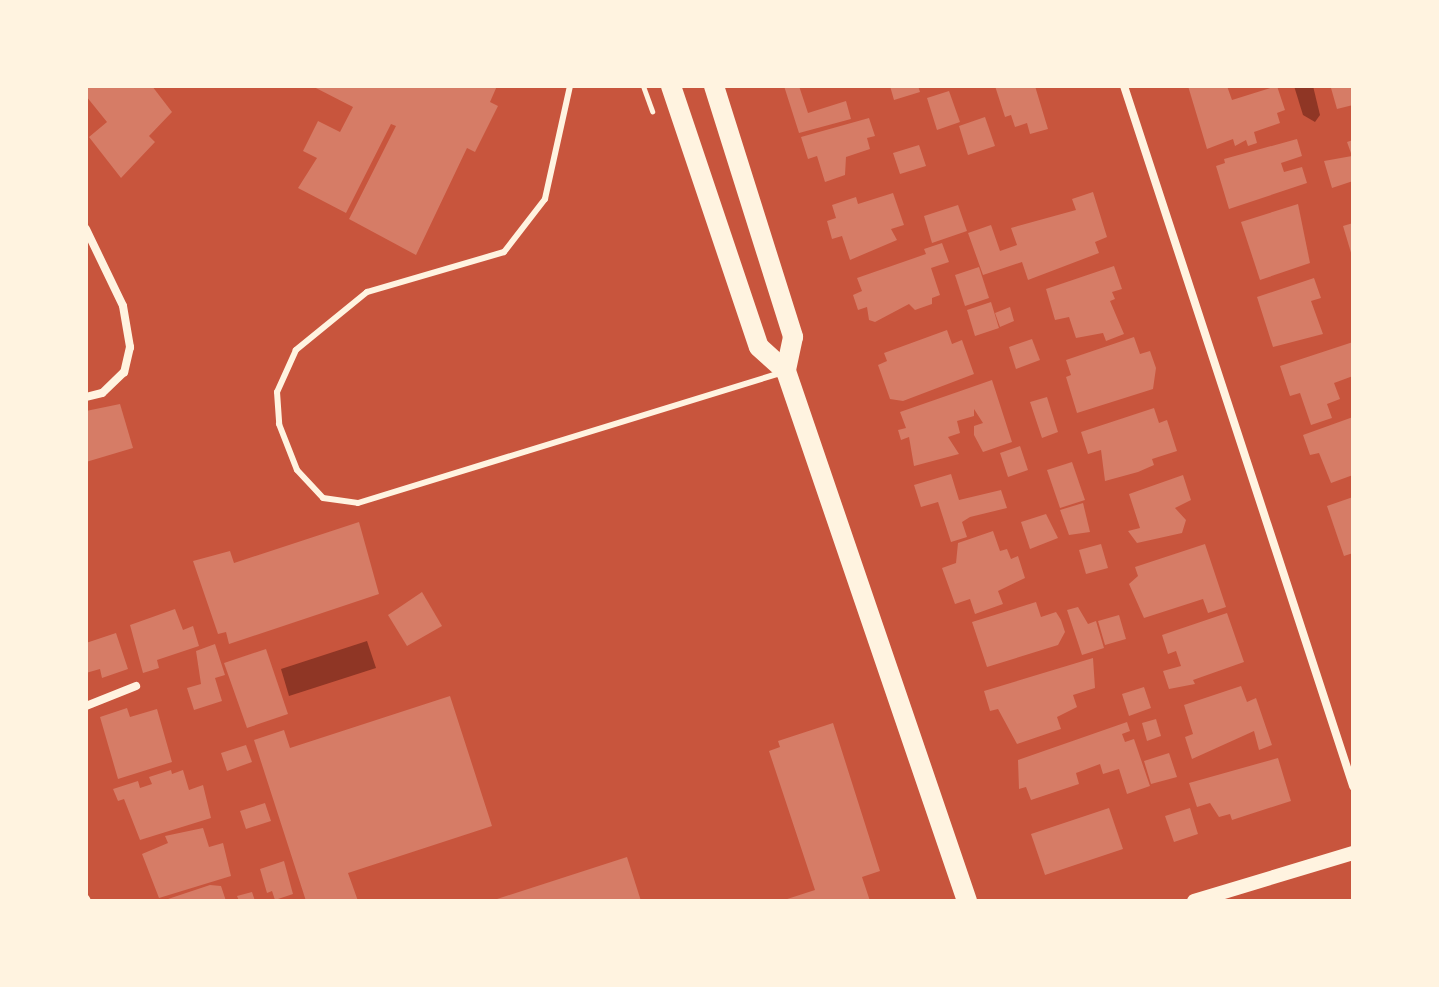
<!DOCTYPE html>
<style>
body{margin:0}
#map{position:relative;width:1439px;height:987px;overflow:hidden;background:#c8553d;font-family:Mulish,sans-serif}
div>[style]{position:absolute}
.water>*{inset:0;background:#8f3625}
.building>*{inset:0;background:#d67c66}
.path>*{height:5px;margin:-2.5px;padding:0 2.5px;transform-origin:2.5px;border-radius:2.5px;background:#fff3e0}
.service>*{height:6px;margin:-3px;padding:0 3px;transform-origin:3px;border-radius:3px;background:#fff3e0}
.minor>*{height:8px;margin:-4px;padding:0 4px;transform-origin:4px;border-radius:4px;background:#fff3e0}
.tertiary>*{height:14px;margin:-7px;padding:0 7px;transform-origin:7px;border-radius:7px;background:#fff3e0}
.primary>*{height:20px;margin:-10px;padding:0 10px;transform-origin:10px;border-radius:10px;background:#fff3e0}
span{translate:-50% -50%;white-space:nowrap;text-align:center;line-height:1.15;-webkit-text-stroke:6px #fff3e0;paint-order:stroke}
.frame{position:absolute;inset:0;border:88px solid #fff3e0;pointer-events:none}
</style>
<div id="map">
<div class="water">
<div style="clip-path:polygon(1294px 86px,1313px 86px,1320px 115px,1315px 122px,1303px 115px)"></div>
<div style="clip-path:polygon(367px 641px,376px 668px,289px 696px,281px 669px)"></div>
</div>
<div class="building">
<div style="clip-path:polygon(86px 86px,152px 86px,172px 112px,149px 136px,155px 142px,121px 178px,89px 137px,107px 122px,86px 96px)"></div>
<div style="clip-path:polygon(312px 86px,497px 86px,490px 102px,498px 106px,475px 152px,467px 148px,416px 255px,349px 219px,396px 126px,391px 124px,346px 213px,298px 188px,317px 158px,303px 151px,318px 121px,340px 132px,353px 107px)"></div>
<div style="clip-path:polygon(784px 86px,799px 86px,808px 113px,846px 101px,851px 119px,799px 133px)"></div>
<div style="clip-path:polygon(890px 86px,918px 86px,920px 92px,894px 100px)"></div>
<div style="clip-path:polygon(995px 86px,1035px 86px,1048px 129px,1030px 134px,1027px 123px,1015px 127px,1011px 115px,1005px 117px)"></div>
<div style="clip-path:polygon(1188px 86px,1227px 86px,1232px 100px,1277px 86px,1285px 110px,1277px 113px,1280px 123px,1254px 132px,1257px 143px,1248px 146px,1246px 140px,1235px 146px,1233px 139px,1207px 149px)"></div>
<div style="clip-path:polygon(1353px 86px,1353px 105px,1337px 109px,1331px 88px)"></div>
<div style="clip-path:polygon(949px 91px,960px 122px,937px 130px,927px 98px)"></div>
<div style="clip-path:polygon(985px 117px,995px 146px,968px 155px,959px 126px)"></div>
<div style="clip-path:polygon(869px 118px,875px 136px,867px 138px,870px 149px,846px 157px,845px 175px,825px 182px,817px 156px,808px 159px,801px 137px)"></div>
<div style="clip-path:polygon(1297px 139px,1302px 156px,1281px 163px,1284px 172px,1302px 167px,1307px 183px,1229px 209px,1216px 166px,1225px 163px,1224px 159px)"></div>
<div style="clip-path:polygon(1353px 140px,1353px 181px,1332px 188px,1324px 161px,1352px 156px,1347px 142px)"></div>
<div style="clip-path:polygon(919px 145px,926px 166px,900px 174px,893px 153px)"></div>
<div style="clip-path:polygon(1093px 192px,1107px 237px,1095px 242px,1099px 253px,1028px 280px,1022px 262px,983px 275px,968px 233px,991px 225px,1000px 251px,1017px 245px,1011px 228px,1076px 210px,1072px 199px)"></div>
<div style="clip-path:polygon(893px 193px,904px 225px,891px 229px,897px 240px,850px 260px,842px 236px,832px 239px,827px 221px,836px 218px,832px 205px,856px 197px,858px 204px)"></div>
<div style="clip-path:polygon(1298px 204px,1310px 263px,1260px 280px,1241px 222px)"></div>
<div style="clip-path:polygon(958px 205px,967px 231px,932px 243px,924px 216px)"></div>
<div style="clip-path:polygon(1353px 223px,1353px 256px,1352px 256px,1343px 226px)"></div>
<div style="clip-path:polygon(942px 243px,949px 262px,931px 268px,940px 295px,932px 298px,932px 304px,915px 310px,909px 304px,875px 322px,869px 320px,867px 307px,858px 310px,853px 295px,862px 291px,857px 278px,926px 254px,924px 249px)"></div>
<div style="clip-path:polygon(1114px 266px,1122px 289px,1112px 292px,1115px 299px,1110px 301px,1124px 334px,1106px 341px,1103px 333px,1076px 338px,1069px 317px,1055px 320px,1046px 289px)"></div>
<div style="clip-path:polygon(979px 267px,989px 298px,965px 306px,955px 275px)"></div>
<div style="clip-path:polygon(1314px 278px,1321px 298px,1311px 301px,1323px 334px,1273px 347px,1257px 297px)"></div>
<div style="clip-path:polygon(991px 302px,999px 328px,975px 336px,967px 310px)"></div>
<div style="clip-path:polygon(1010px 307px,1014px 321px,1000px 327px,995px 313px)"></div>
<div style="clip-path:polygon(947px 330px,952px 344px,962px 340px,974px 374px,903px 401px,890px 399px,878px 365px,887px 361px,884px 353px)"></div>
<div style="clip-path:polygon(1134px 337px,1140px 354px,1150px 351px,1156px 368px,1153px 389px,1077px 413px,1066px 377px,1071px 375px,1066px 360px)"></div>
<div style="clip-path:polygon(1032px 339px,1040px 360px,1016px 369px,1009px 347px)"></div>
<div style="clip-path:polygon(1353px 342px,1353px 376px,1334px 383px,1340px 399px,1327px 404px,1332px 418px,1311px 425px,1300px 393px,1290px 396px,1280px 366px)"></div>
<div style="clip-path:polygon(992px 380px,1012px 442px,983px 452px,974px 435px,974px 426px,983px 423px,974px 409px,974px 416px,957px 421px,960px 433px,948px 437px,959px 454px,914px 466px,909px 437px,901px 440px,898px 430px,906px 428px,900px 412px)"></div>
<div style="clip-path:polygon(1047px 397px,1058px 432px,1042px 438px,1030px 402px)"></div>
<div style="clip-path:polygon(120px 404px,133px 448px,86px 462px,86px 411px)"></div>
<div style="clip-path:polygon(1154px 408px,1159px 423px,1167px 420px,1177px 451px,1152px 459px,1154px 465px,1138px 472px,1105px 481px,1101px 450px,1088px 454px,1081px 432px)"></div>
<div style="clip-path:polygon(1353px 417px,1353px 475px,1331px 483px,1319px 453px,1310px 455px,1303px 435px)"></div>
<div style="clip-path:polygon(1020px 446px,1028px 470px,1008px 477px,1000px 453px)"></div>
<div style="clip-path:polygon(1072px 462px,1085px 500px,1060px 508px,1047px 470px)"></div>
<div style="clip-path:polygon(951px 474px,959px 500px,1001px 490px,1007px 508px,970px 517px,962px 522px,967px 537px,951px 542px,938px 502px,921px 507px,914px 485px)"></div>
<div style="clip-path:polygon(1183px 475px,1191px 500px,1175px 508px,1186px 520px,1182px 533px,1137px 543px,1128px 531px,1140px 528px,1129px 494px)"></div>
<div style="clip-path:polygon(1353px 497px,1353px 553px,1344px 556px,1327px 506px)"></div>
<div style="clip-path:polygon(1083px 503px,1090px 532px,1069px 535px,1060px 510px)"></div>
<div style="clip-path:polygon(1046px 514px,1058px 538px,1030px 549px,1021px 522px)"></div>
<div style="clip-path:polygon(359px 522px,379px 594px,229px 644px,226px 632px,218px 634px,193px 561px,230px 551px,234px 563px)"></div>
<div style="clip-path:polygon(993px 531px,1000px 551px,1007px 549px,1011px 559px,1018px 556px,1025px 578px,998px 591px,1003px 604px,975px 614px,970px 599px,955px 604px,942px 568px,956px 563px,958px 543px)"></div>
<div style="clip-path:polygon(1101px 544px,1108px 568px,1086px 574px,1079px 550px)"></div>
<div style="clip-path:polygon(1205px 544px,1226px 607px,1208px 613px,1203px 599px,1144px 618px,1129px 584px,1138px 576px,1135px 567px)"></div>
<div style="clip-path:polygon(422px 592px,442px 626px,407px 646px,388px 615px)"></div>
<div style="clip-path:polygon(1036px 602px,1041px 617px,1056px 612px,1061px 620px,1065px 632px,1058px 645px,987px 667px,972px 622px)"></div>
<div style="clip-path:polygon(1078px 607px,1088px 624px,1096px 621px,1104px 648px,1082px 655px,1067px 610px)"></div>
<div style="clip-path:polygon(175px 609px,183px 630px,193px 626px,199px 646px,157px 660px,159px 668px,143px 673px,130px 625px)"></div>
<div style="clip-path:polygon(1227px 613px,1244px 662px,1193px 680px,1195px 684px,1169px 689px,1163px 671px,1181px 666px,1176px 651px,1168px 654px,1162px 635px)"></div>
<div style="clip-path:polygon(1119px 615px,1126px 639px,1105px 645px,1098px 621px)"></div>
<div style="clip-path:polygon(116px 633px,128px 669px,102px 678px,100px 669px,86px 673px,86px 643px)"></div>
<div style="clip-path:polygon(215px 644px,225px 675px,215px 678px,222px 701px,194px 710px,187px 688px,201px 684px,196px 651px)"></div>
<div style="clip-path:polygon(266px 649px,288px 714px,247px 728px,224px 663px)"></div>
<div style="clip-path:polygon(1093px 658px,1095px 688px,1073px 695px,1077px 707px,1057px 717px,1061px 729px,1017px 744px,998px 709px,990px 711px,984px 691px)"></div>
<div style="clip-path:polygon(1241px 686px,1247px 702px,1256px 698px,1272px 745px,1259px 750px,1254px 731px,1192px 759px,1185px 737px,1193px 734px,1184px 705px)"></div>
<div style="clip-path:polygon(1144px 687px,1151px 708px,1129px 716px,1122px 694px)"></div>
<div style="clip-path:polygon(450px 696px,492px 826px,348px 873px,358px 901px,306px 901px,254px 740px,284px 730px,290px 748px)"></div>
<div style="clip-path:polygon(127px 708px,130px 717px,157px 709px,172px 762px,118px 779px,100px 717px)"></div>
<div style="clip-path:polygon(1156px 719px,1161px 736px,1147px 741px,1142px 723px)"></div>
<div style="clip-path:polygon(1127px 722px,1130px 731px,1122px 734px,1125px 742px,1134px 739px,1150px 786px,1127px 794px,1119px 769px,1103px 774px,1100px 764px,1076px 773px,1079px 784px,1031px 800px,1026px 787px,1019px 789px,1018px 760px)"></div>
<div style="clip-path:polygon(833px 723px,880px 871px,862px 877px,870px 901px,781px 901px,815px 890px,769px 751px,780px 747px,778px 741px)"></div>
<div style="clip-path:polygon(246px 745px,252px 762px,227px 771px,221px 753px)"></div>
<div style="clip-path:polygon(1169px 753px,1177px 777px,1151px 784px,1144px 761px)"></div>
<div style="clip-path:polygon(1278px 758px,1291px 801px,1232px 820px,1230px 814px,1219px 817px,1210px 803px,1197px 807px,1189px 783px)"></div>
<div style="clip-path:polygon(171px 770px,172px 774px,183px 770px,189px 790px,203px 785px,211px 818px,140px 840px,124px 799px,118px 801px,113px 789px,138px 781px,140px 788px,152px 784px,149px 777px)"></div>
<div style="clip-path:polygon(265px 803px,271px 821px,246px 829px,240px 811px)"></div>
<div style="clip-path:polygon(1109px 808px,1123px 849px,1045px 875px,1031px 834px)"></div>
<div style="clip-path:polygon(1190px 808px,1198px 834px,1174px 842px,1165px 816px)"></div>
<div style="clip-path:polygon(203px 828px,209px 847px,223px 843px,231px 876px,159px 898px,142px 854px,168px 843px,165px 836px)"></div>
<div style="clip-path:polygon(627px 857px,641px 901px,494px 901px,494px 900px)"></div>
<div style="clip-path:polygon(284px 861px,293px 894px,275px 900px,272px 891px,267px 893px,260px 869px)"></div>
<div style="clip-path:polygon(210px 885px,221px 886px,226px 901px,162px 901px)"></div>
<div style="clip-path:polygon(252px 892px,255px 901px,239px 901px,237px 896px)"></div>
</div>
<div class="path">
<div style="left:643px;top:86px;width:27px;rotate:70deg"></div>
</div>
<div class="service">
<div style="left:570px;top:86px;width:116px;rotate:102.5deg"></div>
<div style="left:545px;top:199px;width:67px;rotate:127.7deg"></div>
<div style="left:504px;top:252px;width:143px;rotate:163.7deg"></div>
<div style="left:367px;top:292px;width:92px;rotate:140.8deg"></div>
<div style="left:296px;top:350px;width:46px;rotate:114.3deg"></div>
<div style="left:277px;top:392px;width:32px;rotate:86deg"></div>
<div style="left:279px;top:424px;width:49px;rotate:68.6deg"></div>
<div style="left:297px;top:470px;width:38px;rotate:47deg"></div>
<div style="left:323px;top:498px;width:35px;rotate:8deg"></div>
<div style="left:358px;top:503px;width:445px;rotate:-17.1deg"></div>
</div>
<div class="minor">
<div style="left:1124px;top:86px;width:737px;rotate:71.88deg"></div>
<div style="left:86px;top:229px;width:85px;rotate:64.3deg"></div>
<div style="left:123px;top:306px;width:42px;rotate:80.3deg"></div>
<div style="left:130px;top:347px;width:26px;rotate:103deg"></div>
<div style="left:124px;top:372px;width:30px;rotate:136deg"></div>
<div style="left:102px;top:393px;width:16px;rotate:166deg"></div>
<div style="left:86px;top:706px;width:54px;rotate:-21.8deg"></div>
<div style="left:86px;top:899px;width:2px;rotate:63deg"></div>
</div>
<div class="tertiary">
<div style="left:1194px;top:901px;width:166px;rotate:-16.8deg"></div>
</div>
<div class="primary">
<div style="left:671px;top:86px;width:275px;rotate:71.4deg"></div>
<div style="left:759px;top:347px;width:36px;rotate:42deg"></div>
<div style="left:786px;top:371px;width:560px;rotate:71.14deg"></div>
<div style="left:714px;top:86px;width:263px;rotate:72.5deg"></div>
<div style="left:793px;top:337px;width:35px;rotate:102deg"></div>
</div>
<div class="frame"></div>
</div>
